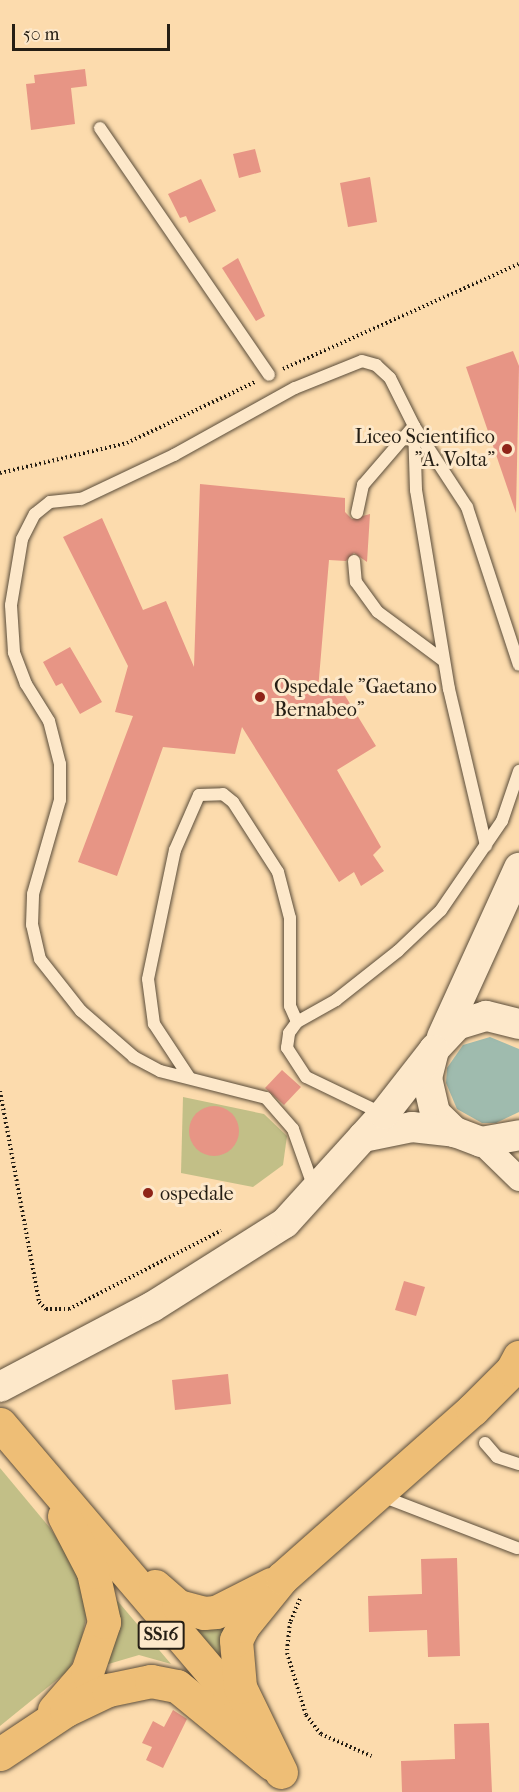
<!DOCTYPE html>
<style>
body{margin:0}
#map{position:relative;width:519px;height:1792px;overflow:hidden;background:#fcdbad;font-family:"IM FELL French Canon",serif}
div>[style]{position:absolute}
.green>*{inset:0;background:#c2bf87}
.water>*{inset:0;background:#9fbbae}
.building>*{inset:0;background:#e79585}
.round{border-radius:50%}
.path>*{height:4px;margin-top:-2px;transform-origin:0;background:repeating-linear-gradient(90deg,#251e14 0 1.5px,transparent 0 4.5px)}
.roads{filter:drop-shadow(0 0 2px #5b4d3a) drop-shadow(0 0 2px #5b4d3a)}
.service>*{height:12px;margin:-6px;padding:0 6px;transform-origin:6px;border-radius:6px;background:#fde8ca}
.minor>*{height:24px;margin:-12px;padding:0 12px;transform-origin:12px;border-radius:12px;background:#fde8ca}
.tertiary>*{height:30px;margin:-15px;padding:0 15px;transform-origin:15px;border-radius:15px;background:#fde8ca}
.primary>*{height:33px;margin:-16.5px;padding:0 16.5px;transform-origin:16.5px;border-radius:16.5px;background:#eebe76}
.dots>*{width:16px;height:16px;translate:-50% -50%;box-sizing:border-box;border:3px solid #fde8ca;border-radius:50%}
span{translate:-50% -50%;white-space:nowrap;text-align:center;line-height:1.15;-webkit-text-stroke:6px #fde8ca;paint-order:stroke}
.shield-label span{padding:2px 4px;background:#fde8ca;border:2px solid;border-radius:4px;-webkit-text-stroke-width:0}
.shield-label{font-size:18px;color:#251e14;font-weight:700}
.poi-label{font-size:20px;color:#251e14}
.right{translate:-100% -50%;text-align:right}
.left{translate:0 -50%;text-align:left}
.scale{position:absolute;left:12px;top:24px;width:158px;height:27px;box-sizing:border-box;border:3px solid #251e14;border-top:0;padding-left:8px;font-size:18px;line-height:21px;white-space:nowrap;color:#251e14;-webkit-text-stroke:4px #fde8ca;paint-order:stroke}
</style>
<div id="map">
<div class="green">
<div style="clip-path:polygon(183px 1097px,264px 1114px,287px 1136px,283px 1165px,253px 1187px,181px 1173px)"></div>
<div style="clip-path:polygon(0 1468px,50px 1528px,81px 1575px,88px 1608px,81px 1642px,69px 1670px,0 1726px)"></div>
<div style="clip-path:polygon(110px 1592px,171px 1664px,139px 1655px,105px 1665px)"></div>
<div style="clip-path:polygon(242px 1603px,222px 1641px,219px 1657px,179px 1613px)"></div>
</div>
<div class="water">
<div style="clip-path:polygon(490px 1037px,519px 1049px,519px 1112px,496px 1123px,482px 1123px,457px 1109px,446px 1083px,447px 1068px,463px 1045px)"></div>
</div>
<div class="building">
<div style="clip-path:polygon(85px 69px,87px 86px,71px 88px,75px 124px,31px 130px,26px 84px,35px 83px,34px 75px)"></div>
<div style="clip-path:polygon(255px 149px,261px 172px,239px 178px,233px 154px)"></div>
<div style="clip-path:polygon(370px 177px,377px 222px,348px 227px,340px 183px)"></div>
<div style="clip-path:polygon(201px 179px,216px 211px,189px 223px,186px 216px,180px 218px,168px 194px)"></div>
<div style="clip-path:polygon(238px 258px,265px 316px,256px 321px,222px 268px)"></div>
<div style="clip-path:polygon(513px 351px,519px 366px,516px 513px,466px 367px)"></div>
<div style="clip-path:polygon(200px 484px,345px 498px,345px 512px,352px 519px,370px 514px,367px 562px,354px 553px,346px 561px,329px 560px,318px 690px,341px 689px,376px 746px,337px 770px,381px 847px,373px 855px,384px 871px,361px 886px,354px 872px,339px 882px,242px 727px,235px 754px,163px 747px,117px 876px,78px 862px,133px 716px,115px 712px,128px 666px,63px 537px,102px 518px,143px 610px,166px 601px,194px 667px)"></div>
<div style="clip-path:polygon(70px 647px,102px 702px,80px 714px,62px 683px,56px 686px,43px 662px)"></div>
<div style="clip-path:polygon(282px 1070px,301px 1087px,284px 1105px,265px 1088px)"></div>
<div class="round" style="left:189px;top:1106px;width:50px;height:50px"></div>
<div style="clip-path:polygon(404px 1281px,425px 1287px,416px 1316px,395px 1310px)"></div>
<div style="clip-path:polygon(228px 1374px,231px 1404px,175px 1410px,172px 1380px)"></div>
<div style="clip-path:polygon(457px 1558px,460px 1656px,428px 1657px,427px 1630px,369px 1632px,368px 1596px,422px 1594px,421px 1559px)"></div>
<div style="clip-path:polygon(173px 1710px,187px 1719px,163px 1768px,146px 1760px,152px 1747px,142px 1743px,153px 1721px,164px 1727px)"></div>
<div style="clip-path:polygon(489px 1723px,492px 1792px,402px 1792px,401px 1761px,455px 1759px,454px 1724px)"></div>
</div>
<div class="path">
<div style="left:283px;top:369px;width:258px;rotate:-24deg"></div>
<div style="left:0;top:473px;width:130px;rotate:-13.3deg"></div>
<div style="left:127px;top:443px;width:142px;rotate:-25.5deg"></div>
<div style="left:0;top:1091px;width:215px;rotate:79.5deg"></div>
<div style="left:39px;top:1302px;width:10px;rotate:45deg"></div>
<div style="left:46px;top:1309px;width:23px"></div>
<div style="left:69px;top:1309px;width:171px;rotate:-27.2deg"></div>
<div style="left:300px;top:1599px;width:25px;rotate:113deg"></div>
<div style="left:290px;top:1622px;width:31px;rotate:96deg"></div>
<div style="left:287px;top:1653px;width:65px;rotate:73deg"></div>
<div style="left:306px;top:1715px;width:24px;rotate:52deg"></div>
<div style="left:321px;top:1734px;width:55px;rotate:23.7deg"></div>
</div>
<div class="roads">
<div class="service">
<div style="left:100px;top:128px;width:299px;rotate:55.6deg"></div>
<div style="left:414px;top:426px;width:64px;rotate:88.2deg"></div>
<div style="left:416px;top:490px;width:202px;rotate:80.6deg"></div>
<div style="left:449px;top:689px;width:161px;rotate:76.7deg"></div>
<div style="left:357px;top:513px;width:29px;rotate:-78deg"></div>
<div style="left:363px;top:485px;width:78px;rotate:-49.2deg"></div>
<div style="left:354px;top:561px;width:21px;rotate:85deg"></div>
<div style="left:356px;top:582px;width:37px;rotate:54deg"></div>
<div style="left:378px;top:612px;width:82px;rotate:36.6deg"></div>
<div style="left:189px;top:1077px;width:64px;rotate:-123.4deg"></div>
<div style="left:154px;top:1024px;width:45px;rotate:-97.6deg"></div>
<div style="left:148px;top:979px;width:132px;rotate:-78.2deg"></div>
<div style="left:175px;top:850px;width:60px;rotate:-66.4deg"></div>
<div style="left:199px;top:795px;width:24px;rotate:-2deg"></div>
<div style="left:223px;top:794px;width:13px;rotate:39deg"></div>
<div style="left:233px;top:802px;width:83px;rotate:57.3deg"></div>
<div style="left:278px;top:872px;width:48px;rotate:75.4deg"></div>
<div style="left:290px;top:918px;width:88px;rotate:90deg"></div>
<div style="left:290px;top:1006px;width:17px;rotate:66deg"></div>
<div style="left:383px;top:1114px;width:85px;rotate:-154.3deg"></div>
<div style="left:306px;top:1077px;width:35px;rotate:-123deg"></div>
<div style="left:287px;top:1048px;width:15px;rotate:-82deg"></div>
<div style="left:289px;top:1033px;width:14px;rotate:-54deg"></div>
<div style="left:297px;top:1022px;width:45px;rotate:-29.4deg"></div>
<div style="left:336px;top:1000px;width:79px;rotate:-38.3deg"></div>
<div style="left:398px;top:951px;width:59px;rotate:-43.6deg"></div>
<div style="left:441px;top:910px;width:108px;rotate:-55.6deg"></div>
<div style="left:502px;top:821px;width:53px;rotate:-71.2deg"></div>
<div style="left:314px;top:1188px;width:63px;rotate:-109.6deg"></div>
<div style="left:293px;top:1129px;width:41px;rotate:-131.1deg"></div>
<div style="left:266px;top:1098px;width:109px;rotate:-165.7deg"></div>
<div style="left:160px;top:1071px;width:30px;rotate:-152deg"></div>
<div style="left:134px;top:1057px;width:70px;rotate:-139deg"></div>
<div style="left:81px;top:1011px;width:66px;rotate:-128.3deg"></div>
<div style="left:40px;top:959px;width:35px;rotate:-103deg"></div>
<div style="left:32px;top:925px;width:31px;rotate:-88deg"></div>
<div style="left:33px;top:894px;width:98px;rotate:-74deg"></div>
<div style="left:60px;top:800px;width:36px;rotate:-90deg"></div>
<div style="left:60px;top:764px;width:44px;rotate:-104.3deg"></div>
<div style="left:49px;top:721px;width:44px;rotate:-121.9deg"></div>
<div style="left:26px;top:684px;width:34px;rotate:-111deg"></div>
<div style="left:14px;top:652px;width:47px;rotate:-93.7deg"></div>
<div style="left:11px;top:605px;width:67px;rotate:-80.5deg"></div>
<div style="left:22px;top:539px;width:28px;rotate:-63deg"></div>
<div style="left:35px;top:514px;width:19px;rotate:-39deg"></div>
<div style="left:50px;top:502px;width:31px;rotate:-6deg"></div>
<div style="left:81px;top:499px;width:103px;rotate:-25.3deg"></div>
<div style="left:174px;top:455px;width:138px;rotate:-29deg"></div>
<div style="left:295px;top:388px;width:72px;rotate:-21.9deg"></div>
<div style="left:362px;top:361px;width:15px;rotate:16deg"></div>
<div style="left:376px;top:365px;width:19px;rotate:43deg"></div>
<div style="left:390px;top:378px;width:54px;rotate:63.4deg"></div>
<div style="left:414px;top:426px;width:97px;rotate:56.8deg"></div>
<div style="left:467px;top:507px;width:166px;rotate:71.8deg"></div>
<div style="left:485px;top:1443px;width:18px;rotate:49deg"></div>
<div style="left:497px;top:1457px;width:23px;rotate:18deg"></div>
<div style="left:379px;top:1495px;width:148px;rotate:21deg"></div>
</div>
<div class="minor">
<div style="left:481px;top:1142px;width:53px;rotate:44.2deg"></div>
</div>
<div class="tertiary">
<div style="left:519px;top:1024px;width:34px;rotate:-166deg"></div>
<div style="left:486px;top:1016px;width:30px;rotate:163deg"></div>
<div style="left:457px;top:1025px;width:34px;rotate:133deg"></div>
<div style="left:434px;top:1050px;width:29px;rotate:104deg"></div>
<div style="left:427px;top:1078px;width:36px;rotate:77deg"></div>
<div style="left:435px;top:1113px;width:28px;rotate:44deg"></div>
<div style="left:455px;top:1132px;width:28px;rotate:21deg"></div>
<div style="left:481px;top:1142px;width:39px;rotate:-10deg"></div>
<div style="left:442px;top:1037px;width:186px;rotate:-65.5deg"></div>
<div style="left:363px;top:1137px;width:50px;rotate:-11.5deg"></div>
<div style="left:412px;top:1127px;width:43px;rotate:6.6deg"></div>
<div style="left:0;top:1387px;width:172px;rotate:-27.8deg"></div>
<div style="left:152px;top:1307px;width:157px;rotate:-32.3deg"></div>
<div style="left:285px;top:1223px;width:147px;rotate:-47.8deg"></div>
<div style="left:384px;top:1114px;width:81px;rotate:-52deg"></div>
</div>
<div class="primary">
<div style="left:0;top:1424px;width:377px;rotate:49.6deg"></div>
<div style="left:155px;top:1586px;width:30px;rotate:41deg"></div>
<div style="left:178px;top:1606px;width:27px;rotate:15deg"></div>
<div style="left:204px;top:1613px;width:12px;rotate:-5deg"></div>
<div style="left:216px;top:1612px;width:62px;rotate:-27deg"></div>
<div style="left:54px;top:1710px;width:50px;rotate:-49deg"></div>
<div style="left:87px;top:1672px;width:53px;rotate:-71.2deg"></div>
<div style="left:104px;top:1622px;width:51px;rotate:-102.4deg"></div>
<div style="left:93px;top:1572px;width:63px;rotate:-117.4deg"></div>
<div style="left:0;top:1754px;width:79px;rotate:-33.7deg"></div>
<div style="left:66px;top:1710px;width:47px;rotate:-25.5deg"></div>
<div style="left:108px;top:1690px;width:44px;rotate:-11.8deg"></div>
<div style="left:151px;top:1681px;width:26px;rotate:11deg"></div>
<div style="left:177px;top:1686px;width:123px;rotate:39.4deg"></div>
<div style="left:281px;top:1772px;width:94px;rotate:-115.8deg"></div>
<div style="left:240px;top:1687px;width:47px;rotate:-94.9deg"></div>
<div style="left:236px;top:1640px;width:16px;rotate:-63deg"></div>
<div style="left:243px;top:1626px;width:62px;rotate:-50.9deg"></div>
<div style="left:282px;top:1578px;width:254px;rotate:-41.5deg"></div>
<div style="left:472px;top:1410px;width:57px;rotate:-45deg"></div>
<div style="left:512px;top:1370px;width:15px;rotate:-62deg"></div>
</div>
</div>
<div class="dots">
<div style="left:507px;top:449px;background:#8f2418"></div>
<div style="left:260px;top:697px;background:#8f2418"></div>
<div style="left:148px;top:1193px;background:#8f2418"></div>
</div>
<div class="shield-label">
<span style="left:161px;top:1635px">SS16</span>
</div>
<div class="poi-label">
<span class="right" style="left:495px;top:448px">Liceo Scientifico<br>"A. Volta"</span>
<span class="left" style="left:274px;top:698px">Ospedale "Gaetano<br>Bernabeo"</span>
<span class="left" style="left:160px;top:1193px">ospedale</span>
</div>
<div class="scale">50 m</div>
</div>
